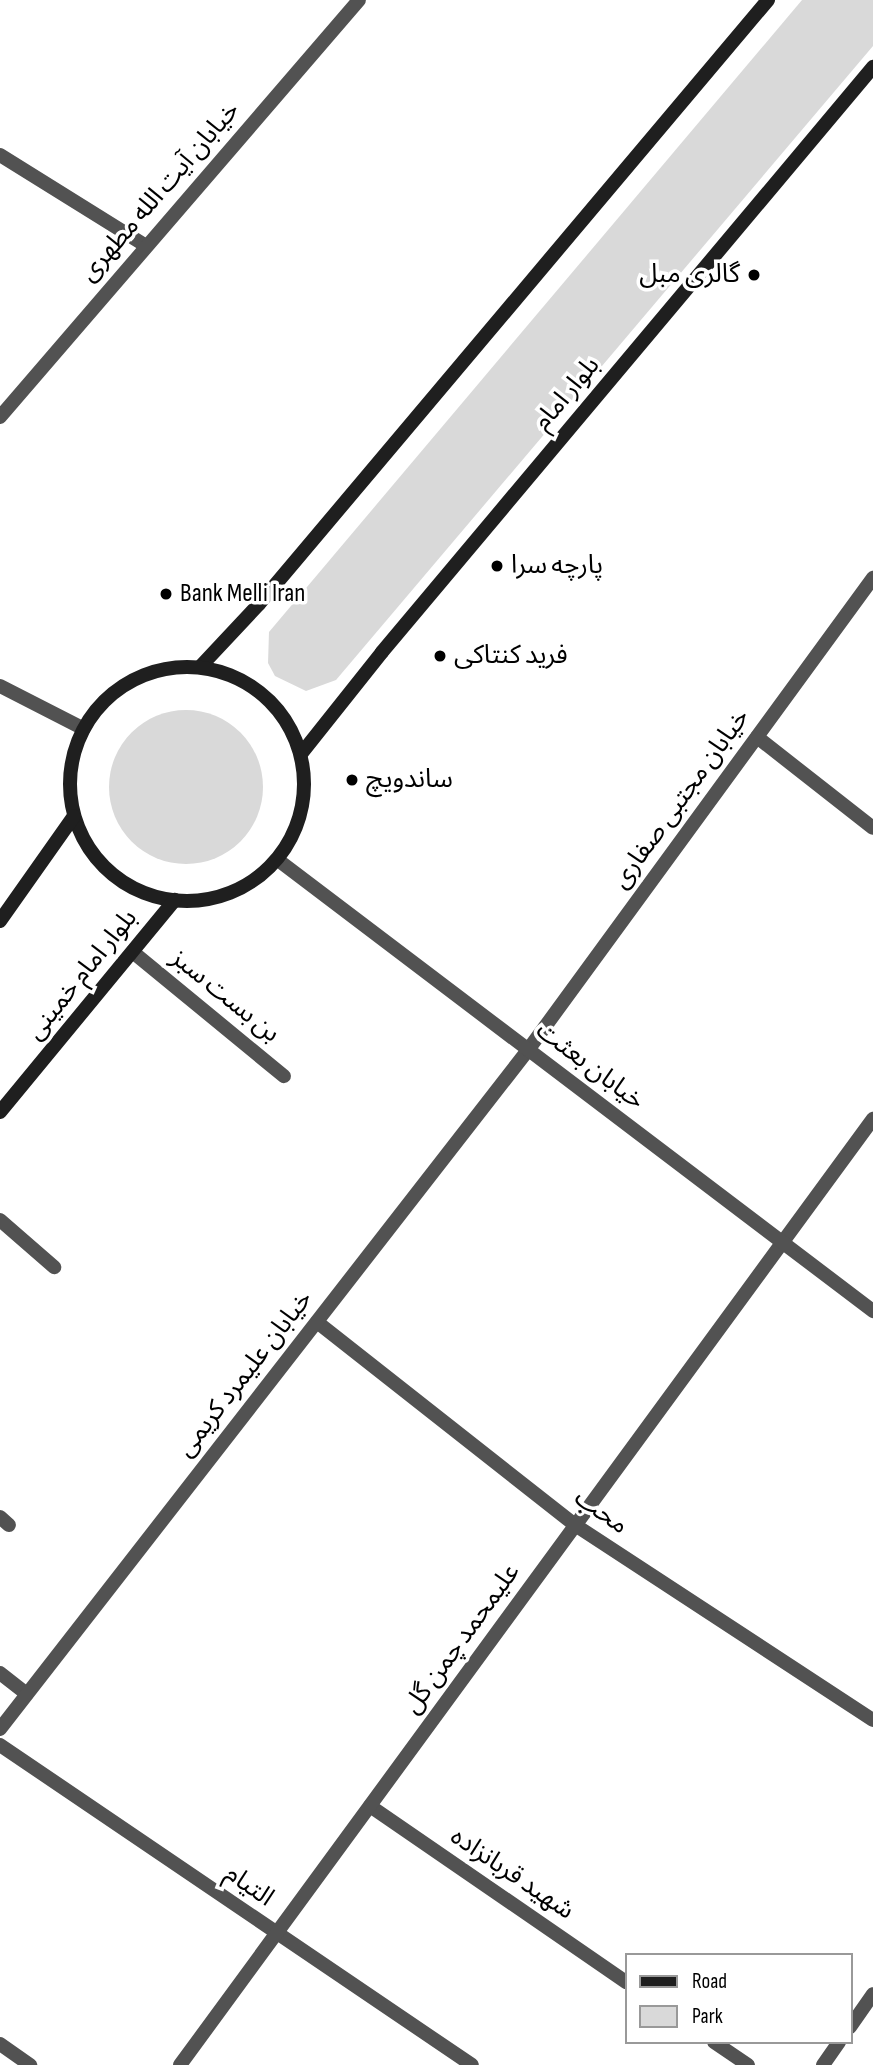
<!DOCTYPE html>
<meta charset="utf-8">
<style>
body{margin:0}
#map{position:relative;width:873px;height:2065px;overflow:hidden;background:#fff;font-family:"Sofia Sans Condensed","Noto Sans Arabic",sans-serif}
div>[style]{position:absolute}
.green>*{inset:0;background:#d9d9d9}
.round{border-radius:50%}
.minor>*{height:14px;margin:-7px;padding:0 7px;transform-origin:7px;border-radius:7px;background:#525252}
.tertiary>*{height:14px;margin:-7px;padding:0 7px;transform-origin:7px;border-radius:7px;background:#525252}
.secondary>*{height:14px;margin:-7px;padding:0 7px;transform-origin:7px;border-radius:7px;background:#1f1f1f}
.secondary>.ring{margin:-7px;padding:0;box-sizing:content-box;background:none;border:14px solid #1f1f1f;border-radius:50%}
.dots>*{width:19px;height:19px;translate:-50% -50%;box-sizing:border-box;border:4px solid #fff;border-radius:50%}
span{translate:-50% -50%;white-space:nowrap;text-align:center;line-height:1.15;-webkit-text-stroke:7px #fff;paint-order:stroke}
.street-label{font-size:26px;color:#000}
.poi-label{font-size:26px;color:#000}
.right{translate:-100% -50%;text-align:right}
.left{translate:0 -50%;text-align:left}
.legend{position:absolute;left:625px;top:1953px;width:228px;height:91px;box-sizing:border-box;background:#fff;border:2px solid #999;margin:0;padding:9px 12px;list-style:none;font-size:21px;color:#000}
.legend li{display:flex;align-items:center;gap:14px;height:35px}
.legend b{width:35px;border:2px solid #999}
</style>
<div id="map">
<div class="green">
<div style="clip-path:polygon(802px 0,873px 0,873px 46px,336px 680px,306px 691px,275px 676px,268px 663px,269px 632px)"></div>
<div class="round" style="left:109px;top:710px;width:154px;height:154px"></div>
</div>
<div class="minor">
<div style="left:0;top:155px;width:172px;rotate:31.9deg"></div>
<div style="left:0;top:417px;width:550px;rotate:-49.27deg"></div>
<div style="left:757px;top:737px;width:147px;rotate:38.1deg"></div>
<div style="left:134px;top:953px;width:194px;rotate:39.4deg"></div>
<div style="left:0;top:1220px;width:72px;rotate:41deg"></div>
<div style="left:317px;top:1322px;width:328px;rotate:38.2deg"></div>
<div style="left:575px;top:1525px;width:356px;rotate:33.2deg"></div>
<div style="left:0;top:1517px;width:12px;rotate:42deg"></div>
<div style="left:0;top:1673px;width:34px;rotate:38deg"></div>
<div style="left:0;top:1729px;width:860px;rotate:-52.13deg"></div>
<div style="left:528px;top:1050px;width:585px;rotate:-53.84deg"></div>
<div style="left:0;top:1745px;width:570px;rotate:34.14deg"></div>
<div style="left:370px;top:1806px;width:311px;rotate:34.5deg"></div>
<div style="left:850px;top:2027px;width:40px;rotate:-55.1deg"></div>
<div style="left:714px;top:2042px;width:41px;rotate:34.1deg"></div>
<div style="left:0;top:2044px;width:37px;rotate:35deg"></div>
<div style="left:180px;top:2065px;width:1173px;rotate:-53.78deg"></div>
<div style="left:823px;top:2065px;width:28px;rotate:-55deg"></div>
</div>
<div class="tertiary">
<div style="left:0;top:686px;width:94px;rotate:27.1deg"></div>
<div style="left:278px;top:860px;width:747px;rotate:37.16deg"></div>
</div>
<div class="secondary">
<div style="left:200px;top:667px;width:86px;rotate:-46.9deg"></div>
<div style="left:259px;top:604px;width:790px;rotate:-49.88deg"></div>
<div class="ring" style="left:70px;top:667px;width:220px;height:220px"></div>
<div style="left:301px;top:754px;width:130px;rotate:-51.5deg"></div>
<div style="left:382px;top:652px;width:764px;rotate:-49.99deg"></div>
<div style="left:0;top:921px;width:128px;rotate:-54.8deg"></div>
<div style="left:0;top:1112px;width:275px;rotate:-50.5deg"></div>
</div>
<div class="dots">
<div style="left:754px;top:275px;background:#000"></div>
<div style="left:497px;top:566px;background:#000"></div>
<div style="left:166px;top:594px;background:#000"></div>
<div style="left:440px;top:656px;background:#000"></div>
<div style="left:352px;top:780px;background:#000"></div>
</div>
<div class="street-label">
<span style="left:160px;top:192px;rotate:-49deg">خیابان آیت الله مطهری</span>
<span style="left:567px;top:394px;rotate:-50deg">بلوار امام</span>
<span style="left:681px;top:799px;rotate:-54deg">خیابان مجتبی صفاری</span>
<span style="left:82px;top:975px;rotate:-51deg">بلوار امام خمینی</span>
<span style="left:225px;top:996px;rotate:39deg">بن بست سبز</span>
<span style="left:590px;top:1066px;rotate:37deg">خیابان بعثت</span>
<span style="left:245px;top:1374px;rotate:-52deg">خیابان علیمرد کریمی</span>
<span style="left:601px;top:1512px;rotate:35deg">محب</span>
<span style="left:462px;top:1639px;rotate:-54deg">علیمحمد چمن گل</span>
<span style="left:512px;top:1874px;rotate:34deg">شهید قربانزاده</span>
<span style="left:249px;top:1886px;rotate:35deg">التیام</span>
</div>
<div class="poi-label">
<span class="right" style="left:740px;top:275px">گالری مبل</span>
<span class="left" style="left:511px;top:566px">پارچه سرا</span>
<span class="left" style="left:180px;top:594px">Bank Melli Iran</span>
<span class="left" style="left:454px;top:656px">فرید کنتاکی</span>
<span class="left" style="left:366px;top:780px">ساندویچ</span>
</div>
<ul class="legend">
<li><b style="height:9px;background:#1f1f1f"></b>Road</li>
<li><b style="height:19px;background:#d9d9d9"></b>Park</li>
</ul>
</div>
